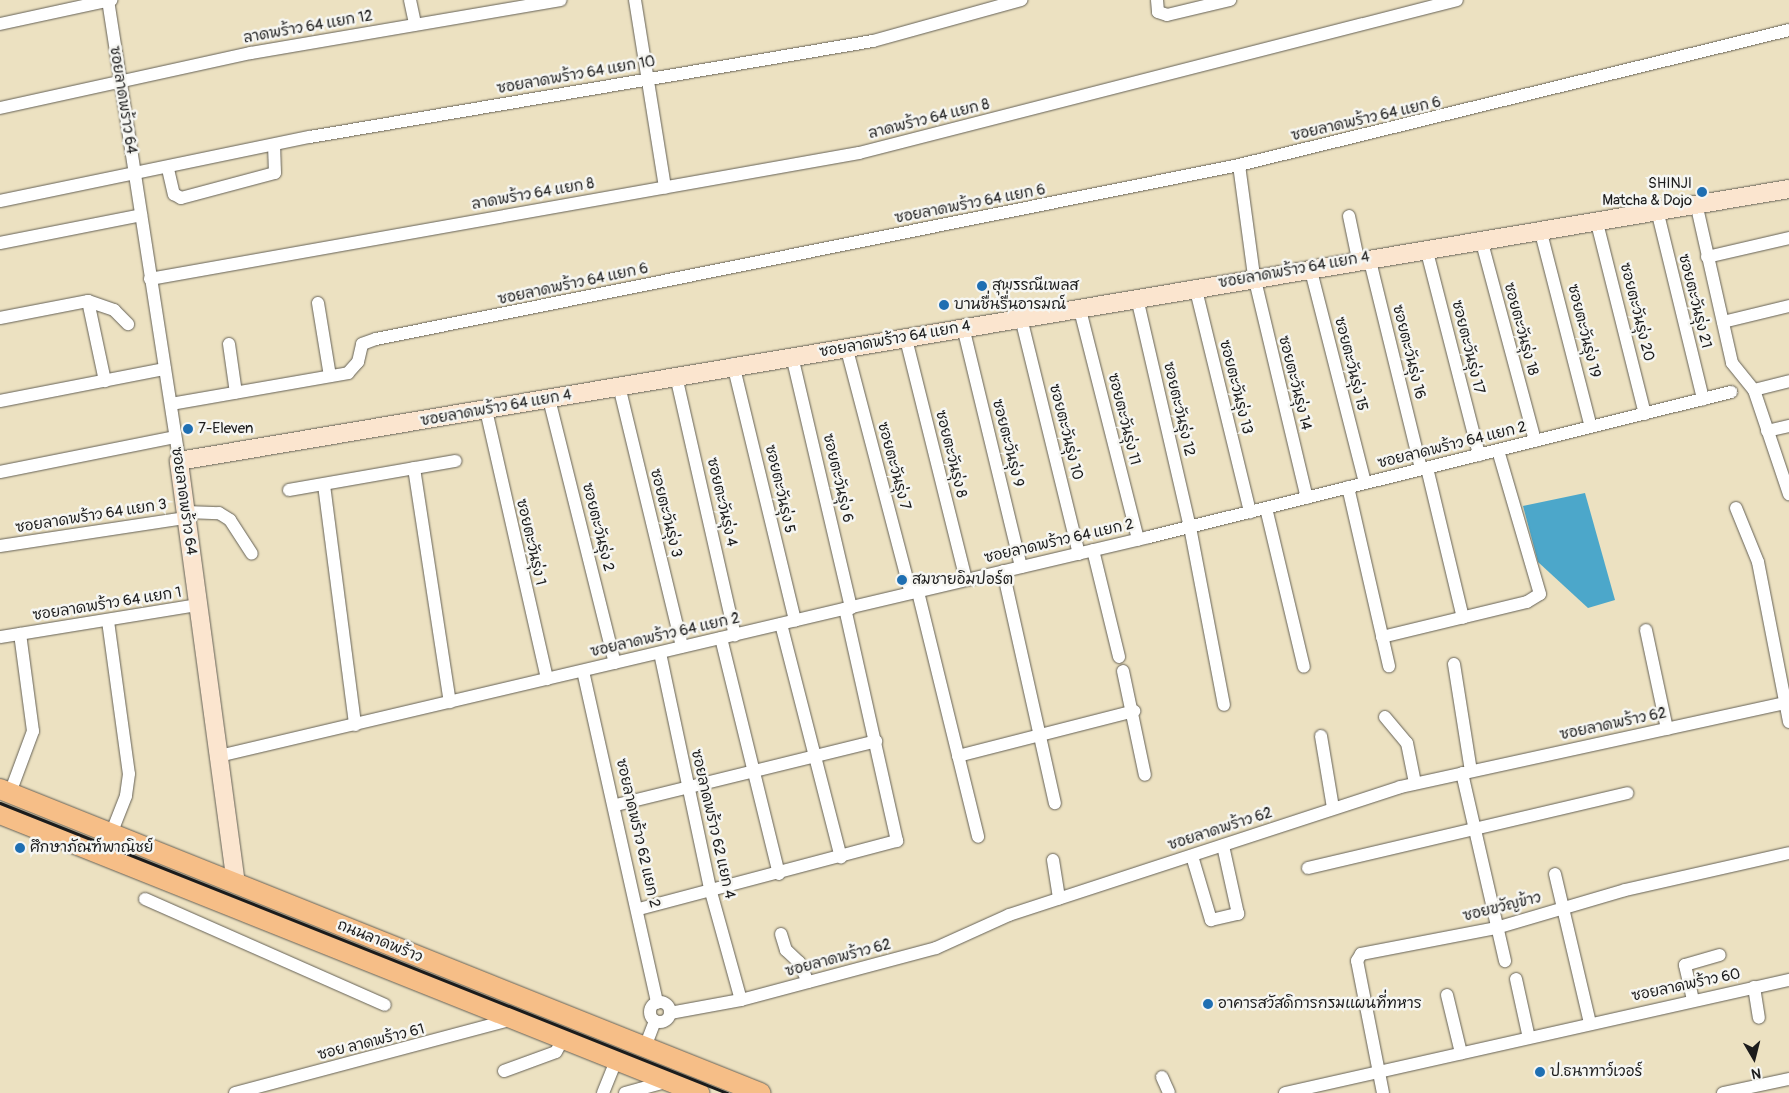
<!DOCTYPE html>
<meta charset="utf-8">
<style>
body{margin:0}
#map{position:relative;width:1789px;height:1093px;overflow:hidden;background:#ece1c1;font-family:Pangolin,"Playpen Sans Thai",sans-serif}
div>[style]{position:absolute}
.water>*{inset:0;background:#4ca7ca}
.roads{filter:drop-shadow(0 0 1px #656156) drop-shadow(0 0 1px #656156)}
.street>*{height:12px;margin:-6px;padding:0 6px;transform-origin:6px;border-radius:6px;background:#fff}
.street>.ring{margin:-6px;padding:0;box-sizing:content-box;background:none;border:12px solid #fff;border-radius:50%}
.secondary>*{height:18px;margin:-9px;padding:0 9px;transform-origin:9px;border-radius:9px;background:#fbe5cf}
.primary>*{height:20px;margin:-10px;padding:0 10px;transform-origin:10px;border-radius:10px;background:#f6be87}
.rail>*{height:3px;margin:-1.5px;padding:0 1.5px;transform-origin:1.5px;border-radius:1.5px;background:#1c1c1c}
.dots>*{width:14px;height:14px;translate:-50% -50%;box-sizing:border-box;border:2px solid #f6f6f2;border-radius:50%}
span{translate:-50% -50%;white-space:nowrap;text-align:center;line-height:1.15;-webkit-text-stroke:5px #f6f6f2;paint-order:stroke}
.street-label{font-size:15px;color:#1c1c1c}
.poi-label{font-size:15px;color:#1c1c1c}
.right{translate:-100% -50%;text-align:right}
.left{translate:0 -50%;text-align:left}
.north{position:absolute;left:1729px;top:1033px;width:50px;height:50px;-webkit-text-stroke:4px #f6f6f2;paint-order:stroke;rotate:172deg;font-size:14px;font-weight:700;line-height:20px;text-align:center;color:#1c1c1c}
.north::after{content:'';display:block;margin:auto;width:18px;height:22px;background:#1c1c1c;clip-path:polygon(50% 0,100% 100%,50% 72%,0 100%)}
</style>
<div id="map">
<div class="water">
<div style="clip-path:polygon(1585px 493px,1615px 600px,1588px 608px,1538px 562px,1523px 506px)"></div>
</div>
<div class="roads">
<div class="street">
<div style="left:108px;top:0;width:466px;rotate:81.2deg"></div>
<div style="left:410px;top:0;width:25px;rotate:78deg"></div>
<div style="left:635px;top:0;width:190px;rotate:80.9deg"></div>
<div style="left:1157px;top:0;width:12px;rotate:85deg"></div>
<div style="left:1158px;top:12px;width:9px;rotate:18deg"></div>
<div style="left:1167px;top:15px;width:65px;rotate:-13.4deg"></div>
<div style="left:0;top:24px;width:114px;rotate:-12.2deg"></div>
<div style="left:0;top:108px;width:257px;rotate:-12.4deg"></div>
<div style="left:251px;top:53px;width:314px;rotate:-9.7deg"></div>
<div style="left:1239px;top:165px;width:112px;rotate:82.3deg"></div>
<div style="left:1254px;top:276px;width:228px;rotate:76.6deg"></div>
<div style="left:168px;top:169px;width:26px;rotate:77deg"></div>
<div style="left:174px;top:194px;width:8px;rotate:30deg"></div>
<div style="left:181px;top:198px;width:97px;rotate:-14.9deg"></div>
<div style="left:275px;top:173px;width:28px;rotate:-92deg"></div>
<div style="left:0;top:201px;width:317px;rotate:-11.7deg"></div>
<div style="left:310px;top:137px;width:571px;rotate:-9.68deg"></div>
<div style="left:873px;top:41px;width:154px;rotate:-15.5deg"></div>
<div style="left:1696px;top:203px;width:164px;rotate:77.3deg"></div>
<div style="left:1732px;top:363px;width:35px;rotate:51deg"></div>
<div style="left:1754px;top:390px;width:110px;rotate:71.4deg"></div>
<div style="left:1657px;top:210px;width:195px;rotate:76.3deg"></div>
<div style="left:1349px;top:216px;width:44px;rotate:78.2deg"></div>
<div style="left:1596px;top:219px;width:201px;rotate:75.9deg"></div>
<div style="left:1540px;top:229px;width:204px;rotate:75.6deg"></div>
<div style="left:1481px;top:239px;width:209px;rotate:75deg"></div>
<div style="left:0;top:243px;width:144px;rotate:-11.2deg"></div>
<div style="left:1426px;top:248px;width:214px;rotate:75.6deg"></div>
<div style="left:1369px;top:257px;width:218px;rotate:76.2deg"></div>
<div style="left:1707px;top:257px;width:84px;rotate:-13deg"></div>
<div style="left:1310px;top:267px;width:223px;rotate:75.7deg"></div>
<div style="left:150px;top:279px;width:720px;rotate:-10.08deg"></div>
<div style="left:859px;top:153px;width:617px;rotate:-14.35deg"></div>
<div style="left:1195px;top:286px;width:233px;rotate:76.3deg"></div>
<div style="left:1137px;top:298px;width:235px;rotate:77deg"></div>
<div style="left:1190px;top:527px;width:181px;rotate:79.2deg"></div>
<div style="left:88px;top:301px;width:82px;rotate:78deg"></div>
<div style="left:318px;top:303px;width:74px;rotate:80.7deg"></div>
<div style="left:1079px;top:306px;width:241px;rotate:75.8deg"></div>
<div style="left:0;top:318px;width:90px;rotate:-10.9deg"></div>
<div style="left:88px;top:301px;width:28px;rotate:19deg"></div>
<div style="left:114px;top:310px;width:20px;rotate:45deg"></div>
<div style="left:1021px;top:318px;width:243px;rotate:76.2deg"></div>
<div style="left:1723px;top:322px;width:68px;rotate:-13.6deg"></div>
<div style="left:963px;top:327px;width:247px;rotate:76.4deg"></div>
<div style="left:905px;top:335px;width:252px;rotate:76deg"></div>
<div style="left:229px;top:344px;width:49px;rotate:81.9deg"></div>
<div style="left:846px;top:346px;width:255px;rotate:75.3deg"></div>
<div style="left:792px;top:356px;width:259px;rotate:76.8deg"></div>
<div style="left:733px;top:364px;width:264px;rotate:76.4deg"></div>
<div style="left:676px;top:376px;width:266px;rotate:77.2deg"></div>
<div style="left:619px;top:386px;width:268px;rotate:76.4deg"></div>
<div style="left:1754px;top:390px;width:36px;rotate:-14deg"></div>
<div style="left:549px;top:399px;width:272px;rotate:76deg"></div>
<div style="left:0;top:401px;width:168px;rotate:-11deg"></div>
<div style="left:171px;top:404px;width:180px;rotate:-9.9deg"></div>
<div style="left:348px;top:373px;width:15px;rotate:-48deg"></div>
<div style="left:358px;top:362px;width:18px;rotate:-77deg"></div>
<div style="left:362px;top:344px;width:15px;rotate:-20deg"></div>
<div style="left:376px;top:339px;width:880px;rotate:-11.4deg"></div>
<div style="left:1239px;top:165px;width:566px;rotate:-13.79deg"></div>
<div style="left:486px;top:410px;width:276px;rotate:77.2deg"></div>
<div style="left:1767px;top:431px;width:23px;rotate:-13deg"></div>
<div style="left:414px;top:468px;width:237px;rotate:81.3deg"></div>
<div style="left:1427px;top:468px;width:154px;rotate:76.5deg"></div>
<div style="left:0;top:472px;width:178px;rotate:-11.3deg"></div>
<div style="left:324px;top:485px;width:242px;rotate:82.6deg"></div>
<div style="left:1348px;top:487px;width:184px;rotate:77.1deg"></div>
<div style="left:289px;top:490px;width:169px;rotate:-9.9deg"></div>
<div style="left:1266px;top:508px;width:163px;rotate:76.6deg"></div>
<div style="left:1736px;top:508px;width:58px;rotate:67.8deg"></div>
<div style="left:1758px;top:562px;width:163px;rotate:79deg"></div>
<div style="left:186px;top:512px;width:33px;rotate:2deg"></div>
<div style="left:219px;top:513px;width:13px;rotate:32deg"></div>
<div style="left:230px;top:520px;width:40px;rotate:57.1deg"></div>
<div style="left:0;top:546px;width:188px;rotate:-8.6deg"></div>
<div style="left:1093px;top:550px;width:110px;rotate:76.3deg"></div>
<div style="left:1003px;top:571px;width:238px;rotate:77.4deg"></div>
<div style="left:918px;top:592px;width:252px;rotate:76.2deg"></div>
<div style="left:108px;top:621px;width:154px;rotate:82.2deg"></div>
<div style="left:129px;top:774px;width:22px;rotate:98deg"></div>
<div style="left:126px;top:796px;width:41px;rotate:111.5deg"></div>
<div style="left:781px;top:624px;width:241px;rotate:75.6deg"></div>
<div style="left:1646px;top:630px;width:101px;rotate:78deg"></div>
<div style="left:0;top:637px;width:201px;rotate:-9.2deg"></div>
<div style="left:1382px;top:637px;width:149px;rotate:-13.6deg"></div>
<div style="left:1527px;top:602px;width:15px;rotate:-32deg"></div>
<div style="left:1540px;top:594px;width:150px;rotate:-106.3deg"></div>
<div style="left:721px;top:638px;width:243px;rotate:76.2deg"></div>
<div style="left:660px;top:653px;width:244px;rotate:78deg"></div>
<div style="left:711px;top:892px;width:112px;rotate:74.5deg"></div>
<div style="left:1454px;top:664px;width:108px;rotate:81deg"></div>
<div style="left:583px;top:671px;width:340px;rotate:77.4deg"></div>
<div style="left:1123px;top:671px;width:106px;rotate:78.1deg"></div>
<div style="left:1385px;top:717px;width:34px;rotate:50deg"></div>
<div style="left:1407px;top:743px;width:41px;rotate:78.7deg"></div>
<div style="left:1321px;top:736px;width:73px;rotate:80.5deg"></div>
<div style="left:219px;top:756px;width:955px;rotate:-13.25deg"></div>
<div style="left:1149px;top:537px;width:600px;rotate:-13.99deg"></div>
<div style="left:958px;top:756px;width:182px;rotate:-14.3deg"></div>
<div style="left:1462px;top:773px;width:193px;rotate:77.1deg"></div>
<div style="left:10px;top:793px;width:66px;rotate:-69.6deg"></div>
<div style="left:33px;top:731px;width:98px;rotate:-97.6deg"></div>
<div style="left:616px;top:805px;width:268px;rotate:-13.8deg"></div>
<div style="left:1192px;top:856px;width:67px;rotate:73.5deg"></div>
<div style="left:1211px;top:920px;width:28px;rotate:-13deg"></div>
<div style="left:1238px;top:914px;width:70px;rotate:-102.4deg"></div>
<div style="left:1053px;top:860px;width:39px;rotate:81deg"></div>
<div style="left:1308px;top:868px;width:328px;rotate:-13.2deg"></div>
<div style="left:1555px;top:874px;width:153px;rotate:76.8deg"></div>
<div style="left:145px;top:899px;width:262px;rotate:23.8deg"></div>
<div style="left:639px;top:909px;width:267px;rotate:-14.8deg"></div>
<div style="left:897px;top:841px;width:238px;rotate:-102.6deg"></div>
<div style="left:781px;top:934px;width:17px;rotate:73deg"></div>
<div style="left:786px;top:950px;width:18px;rotate:43deg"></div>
<div style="left:799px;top:962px;width:22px;rotate:66deg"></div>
<div style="left:1516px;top:979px;width:60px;rotate:77.6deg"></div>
<div style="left:1754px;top:987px;width:31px;rotate:81deg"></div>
<div style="left:1447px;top:995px;width:60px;rotate:76.4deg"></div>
<div style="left:1693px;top:1000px;width:36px;rotate:-103deg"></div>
<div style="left:1685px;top:965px;width:36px;rotate:-16deg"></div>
<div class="ring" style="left:650px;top:1002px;width:8px;height:8px"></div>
<div style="left:670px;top:1013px;width:72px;rotate:-10.4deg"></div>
<div style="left:741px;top:1000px;width:202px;rotate:-14.9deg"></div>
<div style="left:936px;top:948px;width:80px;rotate:-24.3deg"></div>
<div style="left:1009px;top:915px;width:411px;rotate:-18.1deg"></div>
<div style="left:1400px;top:787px;width:398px;rotate:-12.3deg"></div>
<div style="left:645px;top:1047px;width:28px;rotate:-69deg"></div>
<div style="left:504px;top:1071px;width:55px;rotate:-20.1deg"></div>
<div style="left:556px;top:1052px;width:15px;rotate:-62deg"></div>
<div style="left:1162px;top:1077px;width:17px;rotate:66deg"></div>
<div style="left:235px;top:1093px;width:288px;rotate:-14.9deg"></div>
<div style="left:603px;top:1093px;width:35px;rotate:-68deg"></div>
<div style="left:625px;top:1093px;width:46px;rotate:-15.3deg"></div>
<div style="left:1285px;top:1093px;width:517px;rotate:-12.64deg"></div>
<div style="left:1383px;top:1093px;width:135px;rotate:-101.1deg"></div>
<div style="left:1357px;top:961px;width:8px;rotate:-60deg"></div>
<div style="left:1361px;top:954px;width:137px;rotate:-10.9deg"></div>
<div style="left:1496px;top:928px;width:134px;rotate:-16.4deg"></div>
<div style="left:1625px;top:890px;width:168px;rotate:-12.7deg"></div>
<div style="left:1723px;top:1093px;width:67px;rotate:-12deg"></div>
</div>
<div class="secondary">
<div style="left:236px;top:884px;width:427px;rotate:-97.7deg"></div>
<div style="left:179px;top:461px;width:1633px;rotate:-9.59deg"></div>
</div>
<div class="primary">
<div style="left:0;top:789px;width:819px;rotate:21.8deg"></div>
<div style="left:0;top:814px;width:753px;rotate:21.76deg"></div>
</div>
</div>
<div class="rail">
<div style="left:0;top:803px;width:783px;rotate:21.75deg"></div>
</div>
<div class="dots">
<div style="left:1702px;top:192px;background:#1f6fb2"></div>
<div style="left:982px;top:286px;background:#1f6fb2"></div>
<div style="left:944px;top:305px;background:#1f6fb2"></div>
<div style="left:188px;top:429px;background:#1f6fb2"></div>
<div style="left:902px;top:580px;background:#1f6fb2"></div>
<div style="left:20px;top:848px;background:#1f6fb2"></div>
<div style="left:1208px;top:1004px;background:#1f6fb2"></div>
<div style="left:1540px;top:1072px;background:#1f6fb2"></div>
</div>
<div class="street-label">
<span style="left:308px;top:27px;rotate:-10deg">ลาดพร้าว 64 แยก 12</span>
<span style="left:576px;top:75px;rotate:-10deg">ซอยลาดพร้าว 64 แยก 10</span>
<span style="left:123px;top:100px;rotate:81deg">ซอยลาดพร้าว 64</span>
<span style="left:929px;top:119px;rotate:-14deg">ลาดพร้าว 64 แยก 8</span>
<span style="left:1366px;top:119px;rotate:-13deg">ซอยลาดพร้าว 64 แยก 6</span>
<span style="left:533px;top:194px;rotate:-10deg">ลาดพร้าว 64 แยก 8</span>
<span style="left:970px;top:204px;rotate:-11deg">ซอยลาดพร้าว 64 แยก 6</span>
<span style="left:1294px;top:270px;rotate:-10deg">ซอยลาดพร้าว 64 แยก 4</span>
<span style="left:573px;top:284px;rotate:-12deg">ซอยลาดพร้าว 64 แยก 6</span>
<span style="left:1695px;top:301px;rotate:76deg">ซอยตะวันรุ่ง 21</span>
<span style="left:1637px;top:312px;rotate:76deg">ซอยตะวันรุ่ง 20</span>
<span style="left:1521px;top:329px;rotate:75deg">ซอยตะวันรุ่ง 18</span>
<span style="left:1584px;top:331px;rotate:76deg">ซอยตะวันรุ่ง 19</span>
<span style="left:895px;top:339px;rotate:-10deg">ซอยลาดพร้าว 64 แยก 4</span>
<span style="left:1468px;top:347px;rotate:76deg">ซอยตะวันรุ่ง 17</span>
<span style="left:1409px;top:352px;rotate:76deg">ซอยตะวันรุ่ง 16</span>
<span style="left:1351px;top:364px;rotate:76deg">ซอยตะวันรุ่ง 15</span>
<span style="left:1295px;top:383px;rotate:76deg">ซอยตะวันรุ่ง 14</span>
<span style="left:1236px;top:387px;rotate:76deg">ซอยตะวันรุ่ง 13</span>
<span style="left:496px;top:408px;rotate:-10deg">ซอยลาดพร้าว 64 แยก 4</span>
<span style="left:1179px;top:409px;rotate:77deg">ซอยตะวันรุ่ง 12</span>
<span style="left:1124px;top:419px;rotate:76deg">ซอยตะวันรุ่ง 11</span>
<span style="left:1066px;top:432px;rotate:76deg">ซอยตะวันรุ่ง 10</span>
<span style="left:1008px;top:443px;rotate:76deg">ซอยตะวันรุ่ง 9</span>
<span style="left:1452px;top:445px;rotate:-14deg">ซอยลาดพร้าว 64 แยก 2</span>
<span style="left:951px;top:454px;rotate:76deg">ซอยตะวันรุ่ง 8</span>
<span style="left:894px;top:466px;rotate:75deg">ซอยตะวันรุ่ง 7</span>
<span style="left:838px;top:478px;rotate:77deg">ซอยตะวันรุ่ง 6</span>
<span style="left:780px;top:489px;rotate:77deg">ซอยตะวันรุ่ง 5</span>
<span style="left:184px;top:501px;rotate:82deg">ซอยลาดพร้าว 64</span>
<span style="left:722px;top:502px;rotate:77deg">ซอยตะวันรุ่ง 4</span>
<span style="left:666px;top:513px;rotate:76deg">ซอยตะวันรุ่ง 3</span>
<span style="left:91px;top:516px;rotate:-9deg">ซอยลาดพร้าว 64 แยก 3</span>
<span style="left:598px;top:527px;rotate:76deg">ซอยตะวันรุ่ง 2</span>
<span style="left:1059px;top:541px;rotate:-13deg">ซอยลาดพร้าว 64 แยก 2</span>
<span style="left:531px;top:542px;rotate:77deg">ซอยตะวันรุ่ง 1</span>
<span style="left:107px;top:604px;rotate:-9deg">ซอยลาดพร้าว 64 แยก 1</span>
<span style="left:665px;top:635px;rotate:-13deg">ซอยลาดพร้าว 64 แยก 2</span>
<span style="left:1613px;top:724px;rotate:-12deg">ซอยลาดพร้าว 62</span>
<span style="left:713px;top:824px;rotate:77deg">ซอยลาดพร้าว 62 แยก 4</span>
<span style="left:1220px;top:829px;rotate:-18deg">ซอยลาดพร้าว 62</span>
<span style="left:638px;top:833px;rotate:77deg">ซอยลาดพร้าว 62 แยก 2</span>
<span style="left:1502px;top:907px;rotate:-14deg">ซอยขวัญข้าว</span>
<span style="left:380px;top:941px;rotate:22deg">ถนนลาดพร้าว</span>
<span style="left:838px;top:958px;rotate:-15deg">ซอยลาดพร้าว 62</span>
<span style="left:1686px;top:985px;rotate:-12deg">ซอยลาดพร้าว 60</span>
<span style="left:371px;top:1042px;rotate:-14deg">ซอย ลาดพร้าว 61</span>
</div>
<div class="poi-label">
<span class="right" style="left:1692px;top:192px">SHINJI<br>Matcha &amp; Dojo</span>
<span class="left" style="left:992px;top:286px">สุพรรณีเพลส</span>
<span class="left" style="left:954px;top:305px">บานชื่นรื่นอารมณ์</span>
<span class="left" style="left:198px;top:429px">7-Eleven</span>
<span class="left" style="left:912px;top:580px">สมชายอิมปอร์ต</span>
<span class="left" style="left:30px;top:848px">ศึกษาภัณฑ์พาณิชย์</span>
<span class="left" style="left:1218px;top:1004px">อาคารสวัสดิการกรมแผนที่ทหาร</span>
<span class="left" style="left:1550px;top:1072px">ป.ธนาทาว์เวอร์</span>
</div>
<div class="north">N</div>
</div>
